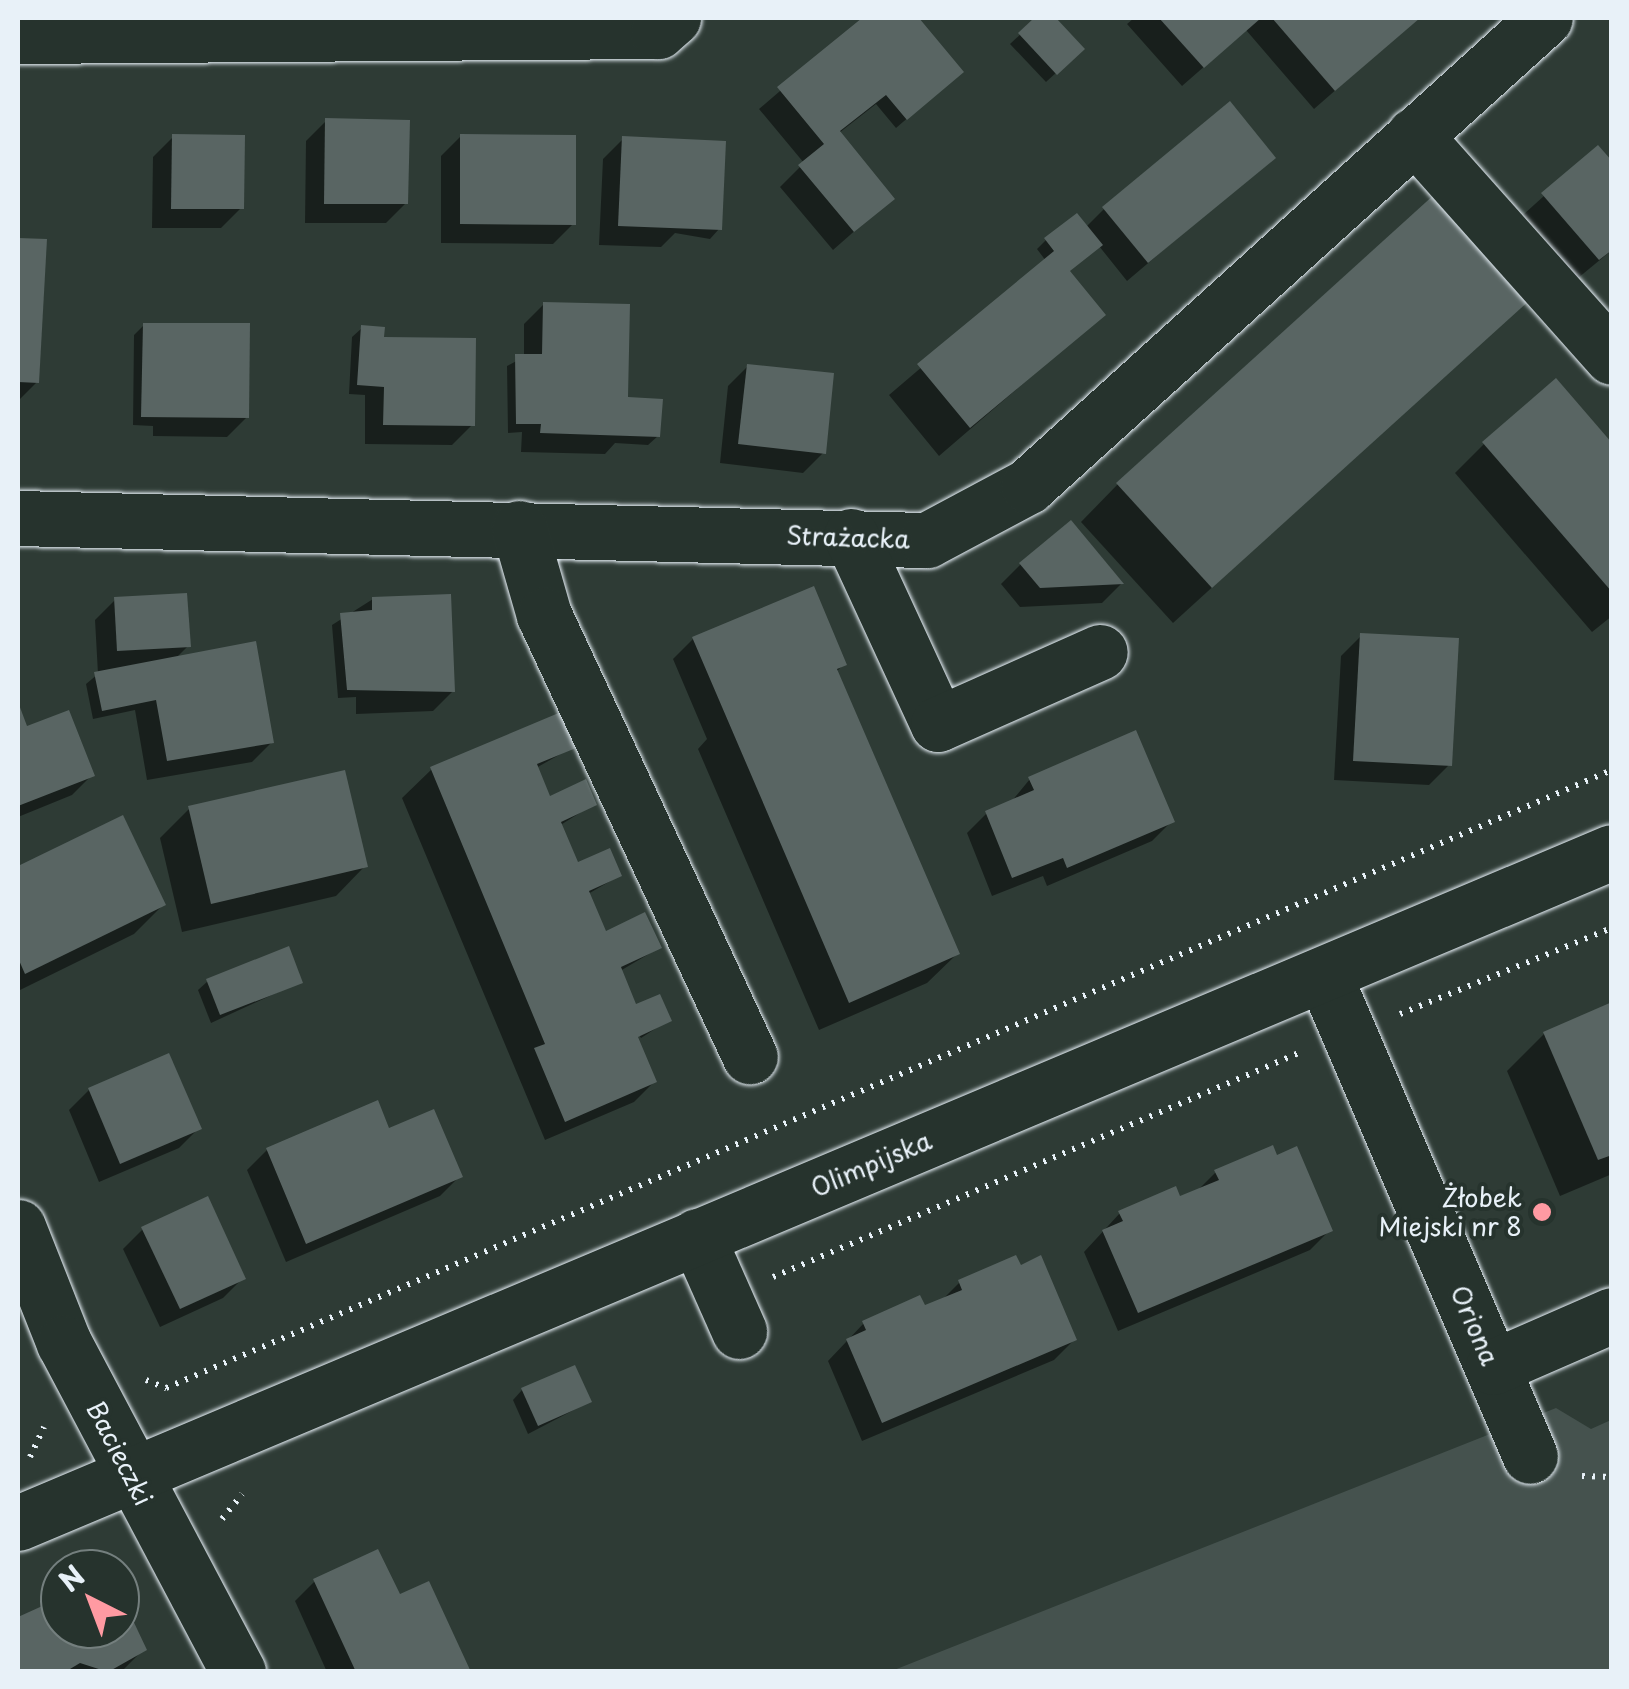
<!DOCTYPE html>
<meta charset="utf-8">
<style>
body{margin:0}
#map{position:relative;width:1629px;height:1689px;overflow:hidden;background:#2e3b35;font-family:"Playpen Sans",sans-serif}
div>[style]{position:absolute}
.green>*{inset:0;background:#45524e}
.shadow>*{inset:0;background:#0007}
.building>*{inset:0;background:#596563}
.path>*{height:6px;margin-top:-3px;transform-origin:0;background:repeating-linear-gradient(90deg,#e8f1f8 0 2.5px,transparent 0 10.5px)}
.roads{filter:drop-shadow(0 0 2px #e8f1f8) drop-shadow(0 0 2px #e8f1f8)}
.minor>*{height:55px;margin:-27.5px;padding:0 27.5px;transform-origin:27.5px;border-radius:27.5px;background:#26332d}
.dots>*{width:28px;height:28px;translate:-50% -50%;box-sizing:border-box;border:5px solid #26332d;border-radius:50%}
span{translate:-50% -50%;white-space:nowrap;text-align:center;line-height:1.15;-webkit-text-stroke:8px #26332d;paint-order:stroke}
.street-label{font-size:25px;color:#e8f1f8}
.poi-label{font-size:25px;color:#e8f1f8}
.right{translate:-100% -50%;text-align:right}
.frame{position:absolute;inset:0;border:20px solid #e8f1f8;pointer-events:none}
.north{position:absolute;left:40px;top:1549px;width:100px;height:100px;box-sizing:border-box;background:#26332d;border:2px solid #747f7e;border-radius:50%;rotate:318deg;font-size:28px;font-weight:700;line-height:40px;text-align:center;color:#e8f1f8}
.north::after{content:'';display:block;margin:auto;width:35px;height:45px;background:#ff9aa2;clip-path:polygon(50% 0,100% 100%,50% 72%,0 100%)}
</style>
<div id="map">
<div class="green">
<div style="clip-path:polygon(1556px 1408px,1591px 1429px,1611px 1420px,1611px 1671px,889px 1672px)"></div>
</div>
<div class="shadow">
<div style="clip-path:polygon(865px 18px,916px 18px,961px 72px,896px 128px,876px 104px,839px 133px,892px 198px,833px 250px,780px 187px,804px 163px,759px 109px)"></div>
<div style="clip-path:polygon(1038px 18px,1053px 18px,1082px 49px,1046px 82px,1010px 44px)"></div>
<div style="clip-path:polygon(1134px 18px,1418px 18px,1314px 109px,1246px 30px,1182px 86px,1127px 24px)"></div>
<div style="clip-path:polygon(326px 121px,406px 203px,386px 223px,305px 223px,306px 141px)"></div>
<div style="clip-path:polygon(461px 136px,573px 224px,553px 244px,441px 243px,441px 156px)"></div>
<div style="clip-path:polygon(173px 137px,241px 208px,221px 228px,152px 228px,153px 157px)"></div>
<div style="clip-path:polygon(623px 139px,719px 229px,710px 239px,675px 233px,661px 247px,599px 245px,603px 159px)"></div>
<div style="clip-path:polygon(1597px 148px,1612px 250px,1578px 278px,1523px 215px)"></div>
<div style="clip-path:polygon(1272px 158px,1127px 281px,1099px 246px,1068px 272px,1103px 315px,939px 456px,889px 395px,1046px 261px,1037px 249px,1046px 240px,1085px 228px,1104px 209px)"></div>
<div style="clip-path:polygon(18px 240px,44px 241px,37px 382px,18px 401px)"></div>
<div style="clip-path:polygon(1528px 299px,1173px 623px,1081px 522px,1118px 484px)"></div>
<div style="clip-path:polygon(544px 304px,658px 436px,648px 445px,615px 443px,605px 454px,521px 452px,522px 432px,508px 433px,507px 366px,524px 357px,524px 324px)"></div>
<div style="clip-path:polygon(144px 325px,247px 417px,227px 437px,153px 436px,153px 426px,133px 425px,134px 335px)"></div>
<div style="clip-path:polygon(362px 328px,472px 425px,452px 445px,365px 444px,365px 395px,349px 394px,352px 337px)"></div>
<div style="clip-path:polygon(748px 366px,823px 453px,803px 473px,720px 463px,728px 386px)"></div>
<div style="clip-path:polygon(1484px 444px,1612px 447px,1612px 616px,1592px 632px,1455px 473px)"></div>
<div style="clip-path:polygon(1021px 564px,1121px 584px,1102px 603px,1020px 607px,1001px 584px)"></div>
<div style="clip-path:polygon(813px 589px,844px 664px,835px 673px,957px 954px,927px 983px,819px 1030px,698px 749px,707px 739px,673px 659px,693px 639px)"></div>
<div style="clip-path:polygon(373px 599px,453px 691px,433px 711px,356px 714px,356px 697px,338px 698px,332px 625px)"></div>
<div style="clip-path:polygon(115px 600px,188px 646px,176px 658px,272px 742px,252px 762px,147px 780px,135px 710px,93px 719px,86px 684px,98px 674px,95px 620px)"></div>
<div style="clip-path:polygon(1361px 636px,1449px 765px,1429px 785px,1334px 780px,1341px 656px)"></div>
<div style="clip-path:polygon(18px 708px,25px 730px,92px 775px,72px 795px,18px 817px)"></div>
<div style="clip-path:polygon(573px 747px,536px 768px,549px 801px,594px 804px,559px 826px,576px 867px,619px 876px,588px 894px,604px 934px,659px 948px,620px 971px,633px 1004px,669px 1020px,641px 1038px,624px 1012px,654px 1082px,634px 1102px,545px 1140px,402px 798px,432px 769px)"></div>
<div style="clip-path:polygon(1030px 779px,1172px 821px,1152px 841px,1047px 886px,1043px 876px,992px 896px,967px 833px,987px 813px,1011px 802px)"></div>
<div style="clip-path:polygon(189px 809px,365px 866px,336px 896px,182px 932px,160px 838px)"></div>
<div style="clip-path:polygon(121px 818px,163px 905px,134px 934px,18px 991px,18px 868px)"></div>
<div style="clip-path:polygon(208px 981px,300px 982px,211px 1023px,198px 990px)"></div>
<div style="clip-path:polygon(1612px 1005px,1612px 1174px,1560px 1196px,1507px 1071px,1544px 1034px)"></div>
<div style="clip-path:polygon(89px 1090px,199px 1128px,179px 1148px,99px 1182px,69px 1110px)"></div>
<div style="clip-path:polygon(388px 1131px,460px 1176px,440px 1196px,286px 1262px,247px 1170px,267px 1150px)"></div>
<div style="clip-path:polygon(1216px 1172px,1330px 1230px,1310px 1250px,1118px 1331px,1084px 1252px,1120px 1213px,1196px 1192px)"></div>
<div style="clip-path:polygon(143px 1229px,243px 1278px,223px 1298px,160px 1327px,123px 1249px)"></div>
<div style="clip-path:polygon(960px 1282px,1074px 1340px,1054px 1360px,862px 1441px,828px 1361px,864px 1323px,940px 1302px)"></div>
<div style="clip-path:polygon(522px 1390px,589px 1402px,528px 1434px,513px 1400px)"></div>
<div style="clip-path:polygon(315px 1581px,398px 1598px,468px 1672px,327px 1672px,295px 1601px)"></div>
<div style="clip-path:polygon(120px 1599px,144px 1649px,124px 1669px,18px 1672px,18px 1619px,60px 1601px,60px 1629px,120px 1629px)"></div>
</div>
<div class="building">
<div style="clip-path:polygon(862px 18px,919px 18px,964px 72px,907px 120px,886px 95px,840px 131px,895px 199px,854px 232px,798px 165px,824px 144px,777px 87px)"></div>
<div style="clip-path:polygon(1034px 18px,1056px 18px,1085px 49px,1057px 75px,1018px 33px)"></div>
<div style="clip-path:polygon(1159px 18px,1261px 18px,1204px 68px)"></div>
<div style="clip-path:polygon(1272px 18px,1420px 18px,1335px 91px)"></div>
<div style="clip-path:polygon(1230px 101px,1276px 158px,1148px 263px,1102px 207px)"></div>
<div style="clip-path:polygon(325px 118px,410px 120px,408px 204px,324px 204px)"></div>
<div style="clip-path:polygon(172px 134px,245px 135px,244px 209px,171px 209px)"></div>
<div style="clip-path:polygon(460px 134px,576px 135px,576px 225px,460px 224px)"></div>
<div style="clip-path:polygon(622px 136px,726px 141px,722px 230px,618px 226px)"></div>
<div style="clip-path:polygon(1598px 145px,1612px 161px,1612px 250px,1599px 260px,1541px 193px)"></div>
<div style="clip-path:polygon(1436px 193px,1531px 299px,1212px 588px,1116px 483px)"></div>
<div style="clip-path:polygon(1077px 213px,1103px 245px,1070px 271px,1106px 315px,970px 428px,917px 364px,1054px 251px,1044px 238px)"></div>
<div style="clip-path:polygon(18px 238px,47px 239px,39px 383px,18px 382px)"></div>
<div style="clip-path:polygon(543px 302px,630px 304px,628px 397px,663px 399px,660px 437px,540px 433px,541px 424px,516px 424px,515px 354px,542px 354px)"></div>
<div style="clip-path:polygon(143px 323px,250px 323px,249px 418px,141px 417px)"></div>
<div style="clip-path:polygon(361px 325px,385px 327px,384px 337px,476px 338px,475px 426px,383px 425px,384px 387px,357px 385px)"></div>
<div style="clip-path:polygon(747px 364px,834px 373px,826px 454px,738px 444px)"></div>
<div style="clip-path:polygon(1556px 378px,1612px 443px,1612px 592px,1482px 442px)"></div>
<div style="clip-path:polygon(1071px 520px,1124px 584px,1040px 588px,1019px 563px)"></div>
<div style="clip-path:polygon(814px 586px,847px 665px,837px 669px,960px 954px,849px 1003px,692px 637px)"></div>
<div style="clip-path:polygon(187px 593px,191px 647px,117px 651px,114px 597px)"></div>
<div style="clip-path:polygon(451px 594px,455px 692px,347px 690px,340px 613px,372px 610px,372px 597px)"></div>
<div style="clip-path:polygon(1360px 633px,1459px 638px,1452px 766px,1353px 761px)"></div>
<div style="clip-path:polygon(256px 641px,274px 743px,167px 761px,156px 700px,102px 711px,94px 672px)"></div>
<div style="clip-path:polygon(18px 702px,27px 726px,69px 710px,95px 776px,18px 806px)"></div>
<div style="clip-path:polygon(561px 712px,576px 748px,537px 764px,550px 796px,586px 779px,597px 805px,561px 822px,578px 862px,610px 848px,622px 876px,589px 891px,606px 931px,645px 912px,662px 948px,621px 967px,636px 1004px,660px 994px,672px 1021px,638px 1037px,657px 1082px,565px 1122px,534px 1048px,545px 1044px,430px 767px)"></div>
<div style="clip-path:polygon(1136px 730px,1175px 822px,1067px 868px,1063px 858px,1012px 878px,985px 811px,1034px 790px,1028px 777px)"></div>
<div style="clip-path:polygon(345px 770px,368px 867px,211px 904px,188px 806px)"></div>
<div style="clip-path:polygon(123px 815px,166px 905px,25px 974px,18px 958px,18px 866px)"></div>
<div style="clip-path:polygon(289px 946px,303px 983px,220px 1015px,206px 979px)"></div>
<div style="clip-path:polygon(1612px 1002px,1612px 1155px,1598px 1160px,1543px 1032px)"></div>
<div style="clip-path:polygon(169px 1053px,202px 1129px,120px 1164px,88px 1088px)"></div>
<div style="clip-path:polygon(378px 1100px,389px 1128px,434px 1109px,463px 1177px,306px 1244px,266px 1148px)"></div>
<div style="clip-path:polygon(1273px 1145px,1277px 1155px,1297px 1146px,1333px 1231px,1138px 1313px,1102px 1230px,1123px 1221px,1118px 1211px,1176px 1186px,1180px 1196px,1219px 1180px,1214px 1170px)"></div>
<div style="clip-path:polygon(208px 1196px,246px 1279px,180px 1309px,141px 1227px)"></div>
<div style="clip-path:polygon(1016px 1255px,1021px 1265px,1041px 1255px,1077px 1340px,882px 1423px,846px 1339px,866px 1330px,862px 1321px,920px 1295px,925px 1305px,962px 1290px,958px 1280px)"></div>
<div style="clip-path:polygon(575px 1365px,592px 1402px,538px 1426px,521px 1388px)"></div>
<div style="clip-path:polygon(378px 1549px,400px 1594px,429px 1581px,471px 1672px,356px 1672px,313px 1579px)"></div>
<div style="clip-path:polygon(120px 1593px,147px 1650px,108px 1672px,80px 1663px,65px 1672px,18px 1672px,18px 1617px,60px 1598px,60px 1629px,120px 1629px)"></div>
</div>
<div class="path">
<div style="left:1400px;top:1014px;width:229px;rotate:-22.1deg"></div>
<div style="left:773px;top:1277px;width:572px;rotate:-23.07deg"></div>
<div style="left:146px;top:1380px;width:22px;rotate:22deg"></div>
<div style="left:166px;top:1388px;width:1573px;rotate:-23.14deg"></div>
<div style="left:30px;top:1457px;width:33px;rotate:-65deg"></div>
<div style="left:1582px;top:1476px;width:30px;rotate:2deg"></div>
<div style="left:222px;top:1519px;width:32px;rotate:-51deg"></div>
</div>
<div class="roads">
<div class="minor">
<div style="left:18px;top:36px;width:640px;rotate:-0.45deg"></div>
<div style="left:658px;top:31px;width:20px;rotate:-41deg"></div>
<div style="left:1414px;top:135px;width:297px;rotate:48.3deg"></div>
<div style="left:18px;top:518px;width:909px;rotate:1.39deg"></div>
<div style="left:927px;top:540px;width:115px;rotate:-28.1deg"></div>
<div style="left:1028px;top:486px;width:697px;rotate:-42.15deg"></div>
<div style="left:519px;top:528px;width:91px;rotate:74deg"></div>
<div style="left:544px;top:615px;width:487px;rotate:65deg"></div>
<div style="left:851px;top:536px;width:207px;rotate:65.2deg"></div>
<div style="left:938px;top:724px;width:177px;rotate:-24deg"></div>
<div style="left:1324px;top:975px;width:523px;rotate:66.82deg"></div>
<div style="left:18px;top:1227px;width:125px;rotate:68.4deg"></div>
<div style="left:64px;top:1343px;width:372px;rotate:62.1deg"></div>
<div style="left:697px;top:1236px;width:104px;rotate:66.1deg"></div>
<div style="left:1493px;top:1367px;width:130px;rotate:-23.6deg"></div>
<div style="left:18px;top:1523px;width:1729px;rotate:-22.83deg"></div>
</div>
</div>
<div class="dots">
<div style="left:1542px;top:1212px;background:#ff9aa2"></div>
</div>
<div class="street-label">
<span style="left:848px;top:537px;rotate:2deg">Strażacka</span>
<span style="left:871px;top:1164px;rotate:-23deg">Olimpijska</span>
<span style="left:1475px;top:1325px;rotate:67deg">Oriona</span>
<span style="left:120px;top:1453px;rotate:63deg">Bacieczki</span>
</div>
<div class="poi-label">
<span class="right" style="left:1522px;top:1212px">Żłobek<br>Miejski nr 8</span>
</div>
<div class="frame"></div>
<div class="north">N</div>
</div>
